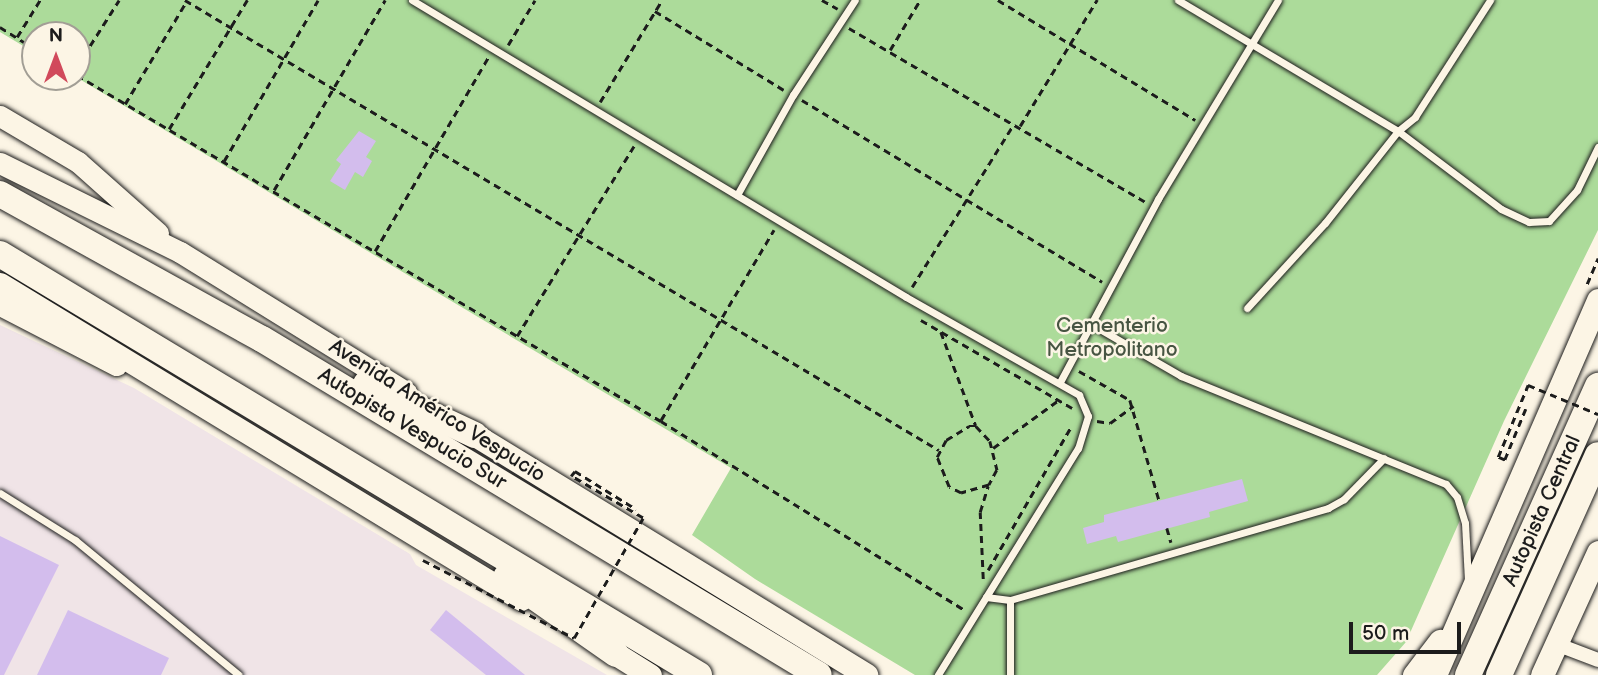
<!DOCTYPE html>
<meta charset="utf-8">
<style>
body{margin:0}
#map{position:relative;width:1598px;height:675px;overflow:hidden;background:#fcf5e5;font-family:"Balsamiq Sans",sans-serif}
div>[style]{position:absolute}
.built>*{inset:0;background:#f0e4e7}
.green>*{inset:0;background:#acdb9a}
.building>*{inset:0;background:#d3bded}
.path>*{height:2.5px;margin-top:-1.25px;transform-origin:0;background:repeating-linear-gradient(90deg,#1c1c1c 0 7px,transparent 0 12px)}
.roads{filter:drop-shadow(0 0 2px #1c1c1c) drop-shadow(0 0 2px #1c1c1c)}
.service>*{height:7px;margin:-3.5px;padding:0 3.5px;transform-origin:3.5px;border-radius:3.5px;background:#fcf5e5}
.minor>*{height:14px;margin:-7px;padding:0 7px;transform-origin:7px;border-radius:7px;background:#fcf5e5}
.secondary>*{height:21px;margin:-10.5px;padding:0 10.5px;transform-origin:10.5px;border-radius:10.5px;background:#fcf5e5}
.primary>*{height:23px;margin:-11.5px;padding:0 11.5px;transform-origin:11.5px;border-radius:11.5px;background:#fcf5e5}
.motorway>*{height:26px;margin:-13px;padding:0 13px;transform-origin:13px;border-radius:13px;background:#fcf5e5}
.path-bridge>*{height:2.5px;margin-top:-1.25px;transform-origin:0;background:repeating-linear-gradient(90deg,#1c1c1c 0 7px,transparent 0 12px)}
span{translate:-50% -50%;white-space:nowrap;text-align:center;line-height:1.15;-webkit-text-stroke:5px #fcf5e5;paint-order:stroke}
.park-label{font-size:21px;color:#475542}
.street-label{font-size:21px;color:#1c1c1c}
.north{position:absolute;left:21px;top:21px;width:70px;height:70px;box-sizing:border-box;background:#fcf5e5;border:2px solid #a29e95;border-radius:50%;rotate:0deg;font-size:19px;font-weight:700;line-height:28px;text-align:center;color:#1c1c1c}
.north::after{content:'';display:block;margin:auto;width:24px;height:32px;background:#d1495b;clip-path:polygon(50% 0,100% 100%,50% 72%,0 100%)}
.scale{position:absolute;left:1349px;top:622px;width:112px;height:32px;box-sizing:border-box;border:4px solid #1c1c1c;border-top:0;padding-left:9px;font-size:21px;line-height:24px;white-space:nowrap;color:#1c1c1c;-webkit-text-stroke:5px #fcf5e5;paint-order:stroke}
</style>
<div id="map">
<div class="built">
<div style="clip-path:polygon(0 325px,134px 388px,410px 554px,416px 565px,607px 675px,0 675px)"></div>
</div>
<div class="green">
<div style="clip-path:polygon(0 0,1598px 0,1598px 230px,1504px 421px,1406px 642px,1377px 675px,915px 675px,755px 579px,692px 535px,731px 468px,76px 77px,77px 35px,35px 35px,35px 53px,0 32px)"></div>
</div>
<div class="building">
<div style="clip-path:polygon(359px 131px,376px 141px,366px 157px,372px 161px,363px 177px,355px 172px,345px 190px,330px 181px,341px 164px,336px 160px)"></div>
<div style="clip-path:polygon(1242px 479px,1248px 501px,1209px 512px,1210px 517px,1118px 542px,1116px 536px,1087px 544px,1083px 528px,1104px 522px,1104px 515px)"></div>
<div style="clip-path:polygon(0 536px,59px 565px,4px 675px,0 675px)"></div>
<div style="clip-path:polygon(68px 610px,169px 658px,161px 675px,37px 675px)"></div>
<div style="clip-path:polygon(446px 610px,525px 675px,486px 675px,430px 630px)"></div>
</div>
<div class="path">
<div style="left:185px;top:0;width:878px;rotate:30.83deg"></div>
<div style="left:822px;top:0;width:18px;rotate:29deg"></div>
<div style="left:998px;top:0;width:231px;rotate:31.3deg"></div>
<div style="left:655px;top:11px;width:151px;rotate:31.5deg"></div>
<div style="left:0;top:27px;width:41px;rotate:32.2deg"></div>
<div style="left:849px;top:28px;width:343px;rotate:30.4deg"></div>
<div style="left:17px;top:37px;width:44px;rotate:-58.1deg"></div>
<div style="left:508px;top:45px;width:52px;rotate:-59deg"></div>
<div style="left:890px;top:50px;width:58px;rotate:-59deg"></div>
<div style="left:77px;top:66px;width:78px;rotate:-57.5deg"></div>
<div style="left:77px;top:75px;width:679px;rotate:30.65deg"></div>
<div style="left:661px;top:421px;width:358px;rotate:31.9deg"></div>
<div style="left:802px;top:100px;width:351px;rotate:31.2deg"></div>
<div style="left:600px;top:102px;width:119px;rotate:-58.7deg"></div>
<div style="left:125px;top:104px;width:119px;rotate:-59.1deg"></div>
<div style="left:1020px;top:126px;width:148px;rotate:-58.6deg"></div>
<div style="left:169px;top:129px;width:151px;rotate:-58.8deg"></div>
<div style="left:224px;top:161px;width:186px;rotate:-59.7deg"></div>
<div style="left:274px;top:190px;width:220px;rotate:-59.7deg"></div>
<div style="left:375px;top:251px;width:224px;rotate:-59.7deg"></div>
<div style="left:1587px;top:284px;width:28px;rotate:-67deg"></div>
<div style="left:912px;top:287px;width:192px;rotate:-58deg"></div>
<div style="left:921px;top:320px;width:175px;rotate:30.2deg"></div>
<div style="left:941px;top:332px;width:100px;rotate:69.6deg"></div>
<div style="left:517px;top:336px;width:223px;rotate:-58.4deg"></div>
<div style="left:1079px;top:371px;width:59px;rotate:29.6deg"></div>
<div style="left:1130px;top:400px;width:104px;rotate:73.8deg"></div>
<div style="left:661px;top:420px;width:221px;rotate:-59.3deg"></div>
<div style="left:1097px;top:421px;width:13px;rotate:9deg"></div>
<div style="left:1110px;top:423px;width:29px;rotate:-36deg"></div>
<div style="left:969px;top:426px;width:7px"></div>
<div style="left:976px;top:426px;width:21px;rotate:47deg"></div>
<div style="left:990px;top:441px;width:30px;rotate:76deg"></div>
<div style="left:997px;top:470px;width:17px;rotate:118deg"></div>
<div style="left:989px;top:485px;width:29px;rotate:164deg"></div>
<div style="left:961px;top:493px;width:13px;rotate:-153deg"></div>
<div style="left:949px;top:487px;width:32px;rotate:-112deg"></div>
<div style="left:937px;top:457px;width:19px;rotate:-62deg"></div>
<div style="left:946px;top:440px;width:27px;rotate:-31deg"></div>
<div style="left:993px;top:448px;width:83px;rotate:-36.2deg"></div>
<div style="left:1167px;top:528px;width:15px;rotate:74deg"></div>
<div style="left:988px;top:570px;width:165px;rotate:-59.9deg"></div>
<div style="left:983px;top:579px;width:67px;rotate:-92.6deg"></div>
<div style="left:980px;top:512px;width:27px;rotate:-73deg"></div>
</div>
<div class="roads">
<div class="service">
<div style="left:412px;top:0;width:576px;rotate:31.01deg"></div>
<div style="left:906px;top:297px;width:199px;rotate:29.5deg"></div>
<div style="left:1079px;top:395px;width:23px;rotate:67deg"></div>
<div style="left:1088px;top:416px;width:34px;rotate:107deg"></div>
<div style="left:1078px;top:448px;width:267px;rotate:121.7deg"></div>
<div style="left:1178px;top:0;width:256px;rotate:30.8deg"></div>
<div style="left:1398px;top:131px;width:129px;rotate:37.1deg"></div>
<div style="left:1501px;top:209px;width:31px;rotate:25deg"></div>
<div style="left:1529px;top:222px;width:20px;rotate:-3deg"></div>
<div style="left:1549px;top:221px;width:42px;rotate:-47.9deg"></div>
<div style="left:1577px;top:190px;width:48px;rotate:-64deg"></div>
<div style="left:737px;top:195px;width:115px;rotate:-60.8deg"></div>
<div style="left:793px;top:95px;width:113px;rotate:-56.9deg"></div>
<div style="left:1247px;top:308px;width:115px;rotate:-47.5deg"></div>
<div style="left:1325px;top:223px;width:117px;rotate:-51.6deg"></div>
<div style="left:1398px;top:131px;width:22px;rotate:-39deg"></div>
<div style="left:1415px;top:117px;width:139px;rotate:-57.3deg"></div>
<div style="left:1091px;top:324px;width:104px;rotate:30deg"></div>
<div style="left:1181px;top:376px;width:286px;rotate:22.2deg"></div>
<div style="left:1446px;top:484px;width:17px;rotate:50deg"></div>
<div style="left:1457px;top:497px;width:27px;rotate:73deg"></div>
<div style="left:1465px;top:523px;width:58px;rotate:87deg"></div>
<div style="left:1060px;top:382px;width:208px;rotate:-61.8deg"></div>
<div style="left:1158px;top:199px;width:232px;rotate:-58.9deg"></div>
<div style="left:0;top:493px;width:89px;rotate:32.1deg"></div>
<div style="left:75px;top:540px;width:212px;rotate:39.5deg"></div>
<div style="left:986px;top:597px;width:24px;rotate:7deg"></div>
<div style="left:1010px;top:600px;width:331px;rotate:-16.1deg"></div>
<div style="left:1328px;top:508px;width:18px;rotate:-29deg"></div>
<div style="left:1344px;top:499px;width:57px;rotate:-45.7deg"></div>
<div style="left:1010px;top:675px;width:75px;rotate:-90deg"></div>
</div>
<div class="minor">
<div style="left:1556px;top:644px;width:45px;rotate:20.9deg"></div>
</div>
<div class="secondary">
<div style="left:0;top:116px;width:91px;rotate:30.5deg"></div>
<div style="left:78px;top:162px;width:107px;rotate:41.6deg"></div>
<div style="left:0;top:163px;width:201px;rotate:26.3deg"></div>
<div style="left:180px;top:252px;width:266px;rotate:31.8deg"></div>
<div style="left:0;top:283px;width:610px;rotate:31.32deg"></div>
<div style="left:0;top:305px;width:131px;rotate:27.3deg"></div>
</div>
<div class="primary">
<div style="left:475px;top:435px;width:459px;rotate:31.5deg"></div>
<div style="left:616px;top:654px;width:40px;rotate:32deg"></div>
<div style="left:1414px;top:675px;width:43px;rotate:-52.6deg"></div>
<div style="left:1435px;top:675px;width:409px;rotate:-66.5deg"></div>
<div style="left:1542px;top:675px;width:135px;rotate:-65.5deg"></div>
</div>
<div class="motorway">
<div style="left:0;top:194px;width:299px;rotate:29deg"></div>
<div style="left:262px;top:339px;width:650px;rotate:31.1deg"></div>
<div style="left:0;top:254px;width:816px;rotate:31.06deg"></div>
<div style="left:366px;top:384px;width:120px;rotate:25.1deg"></div>
<div style="left:506px;top:577px;width:134px;rotate:35deg"></div>
<div style="left:1468px;top:675px;width:317px;rotate:-65.8deg"></div>
<div style="left:1499px;top:675px;width:241px;rotate:-65.8deg"></div>
</div>
</div>
<div class="path-bridge">
<div style="left:1526px;top:409px;width:55px;rotate:112.4deg"></div>
<div style="left:1505px;top:460px;width:8px;rotate:-157deg"></div>
<div style="left:1498px;top:457px;width:78px;rotate:-67.4deg"></div>
<div style="left:1528px;top:385px;width:76px;rotate:22.5deg"></div>
<div style="left:423px;top:560px;width:170px;rotate:27.3deg"></div>
<div style="left:574px;top:638px;width:138px;rotate:-60.1deg"></div>
<div style="left:643px;top:518px;width:83px;rotate:-149.7deg"></div>
<div style="left:571px;top:476px;width:6px;rotate:-51deg"></div>
<div style="left:575px;top:471px;width:72px;rotate:31.9deg"></div>
</div>
<div class="park-label">
<span style="left:1112px;top:338px">Cementerio<br>Metropolitano</span>
</div>
<div class="street-label">
<span style="left:437px;top:411px;rotate:32deg">Avenida Américo Vespucio</span>
<span style="left:412px;top:429px;rotate:31deg">Autopista Vespucio Sur</span>
<span style="left:1542px;top:511px;rotate:-66deg">Autopista Central</span>
</div>
<div class="north">N</div>
<div class="scale">50 m</div>
</div>
